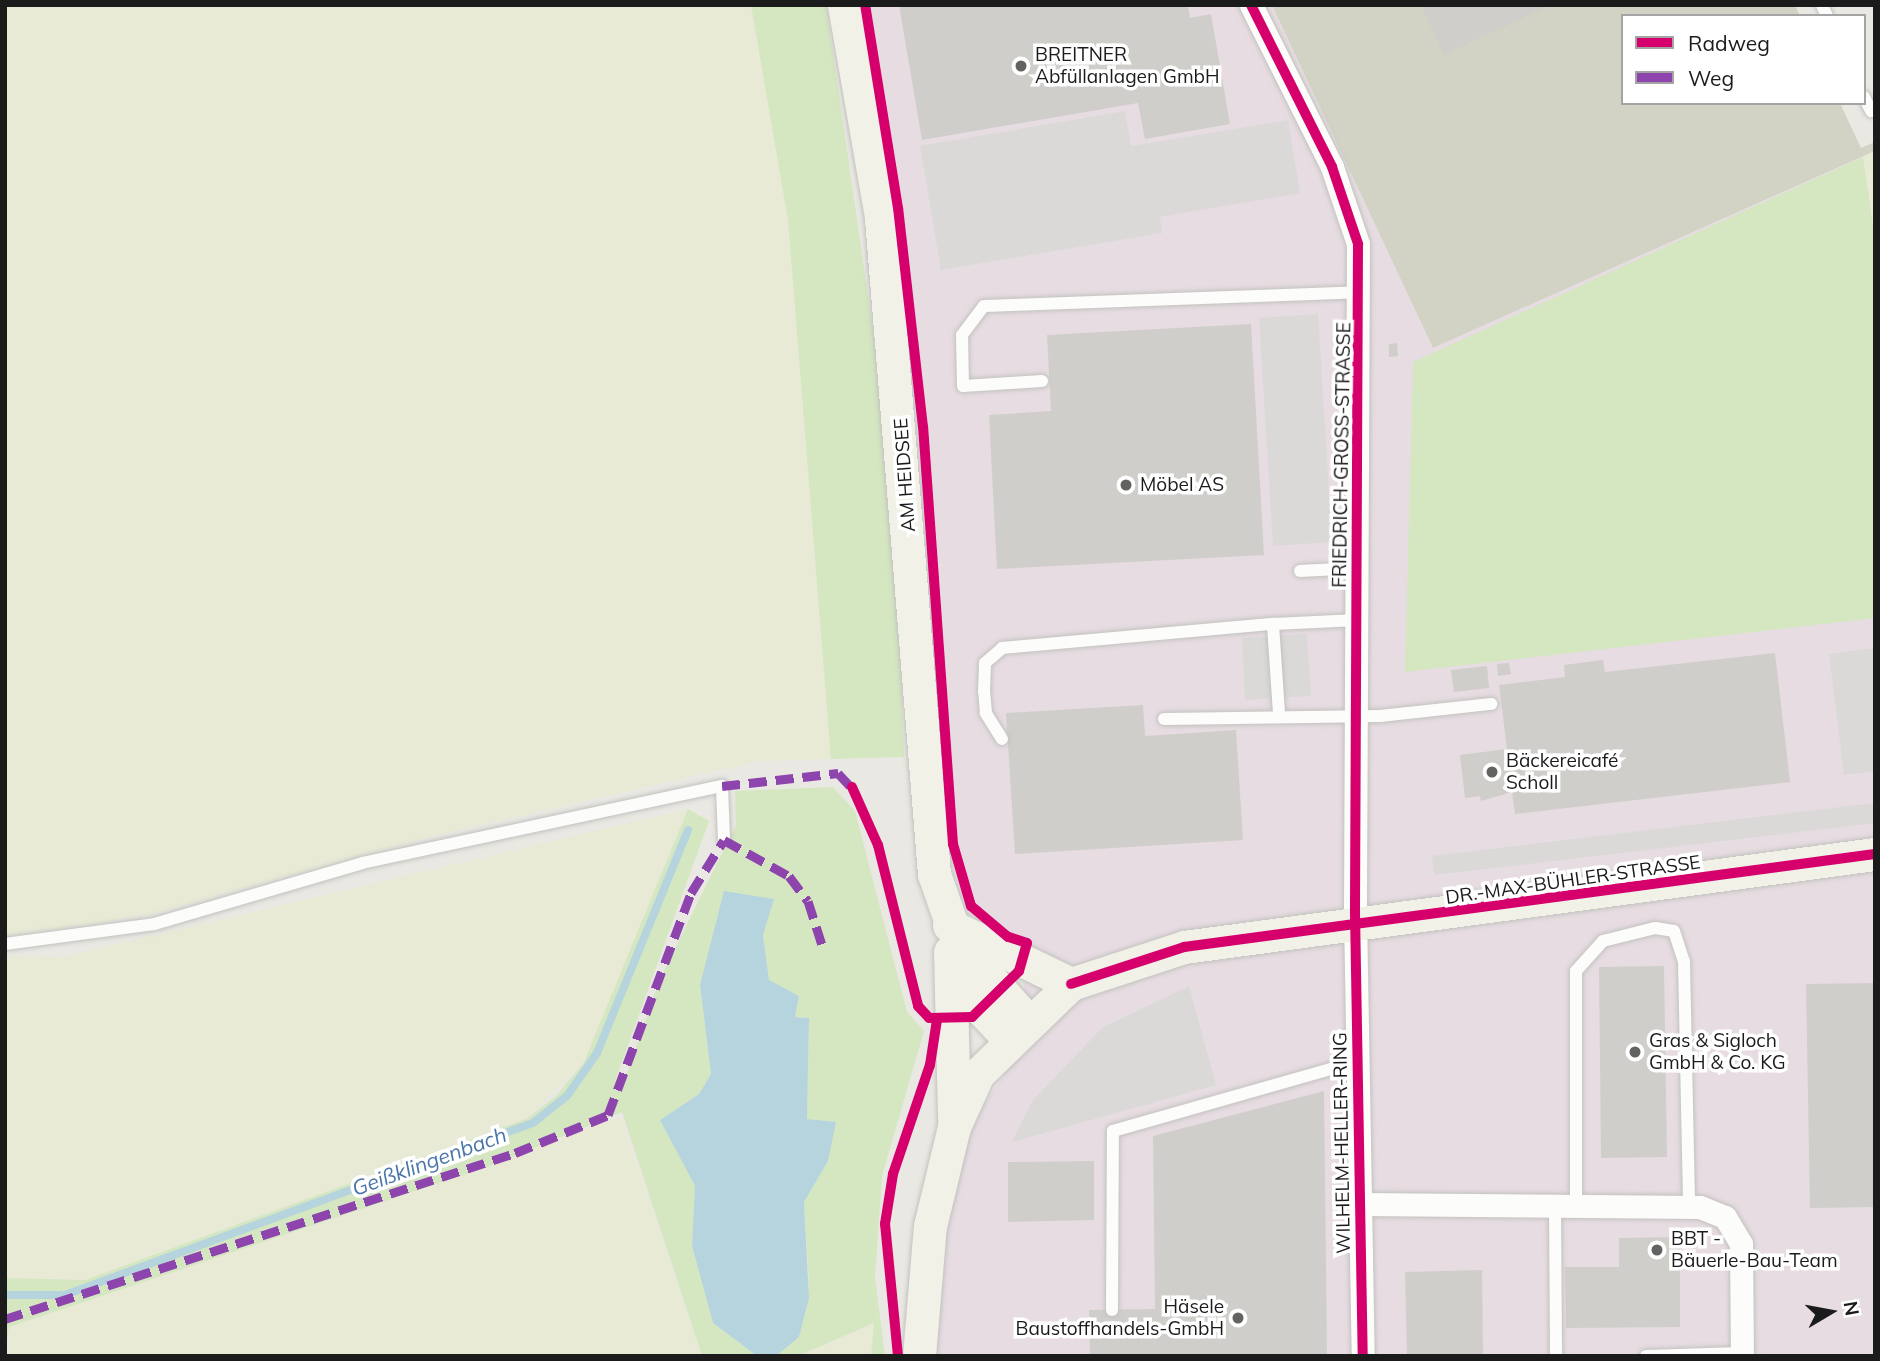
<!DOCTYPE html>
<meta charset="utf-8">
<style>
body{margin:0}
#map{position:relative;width:1880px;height:1361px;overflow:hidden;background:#e9e8e3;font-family:Mulish,sans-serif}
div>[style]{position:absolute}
.industrial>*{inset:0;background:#e7dce2}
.construction>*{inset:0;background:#d2d2c5}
.farmland>*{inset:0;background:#e8ead6}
.grass>*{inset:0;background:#d4e7c1}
.parking>*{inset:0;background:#dad9d7}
.water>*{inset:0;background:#b6d4dd}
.stream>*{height:8px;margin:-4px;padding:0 4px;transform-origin:4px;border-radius:4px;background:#b6d4dd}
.building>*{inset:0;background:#d0ceca}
.roads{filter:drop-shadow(0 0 2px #c2c2bf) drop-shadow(0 0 2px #c2c2bf)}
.lane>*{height:12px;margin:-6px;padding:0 6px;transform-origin:6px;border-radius:6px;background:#fcfcfb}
.street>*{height:23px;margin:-11.5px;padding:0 11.5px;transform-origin:11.5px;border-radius:11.5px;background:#fcfcfb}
.secondary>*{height:33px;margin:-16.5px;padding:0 16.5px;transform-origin:16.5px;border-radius:16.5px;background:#f1f1e8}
.quiet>*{height:9px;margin-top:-4.5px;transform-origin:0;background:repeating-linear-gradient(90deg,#8e44ad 0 18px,transparent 0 27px)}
.cycleway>*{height:10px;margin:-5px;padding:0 5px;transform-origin:5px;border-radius:5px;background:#d6006c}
.dots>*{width:19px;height:19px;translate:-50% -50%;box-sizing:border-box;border:4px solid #fff;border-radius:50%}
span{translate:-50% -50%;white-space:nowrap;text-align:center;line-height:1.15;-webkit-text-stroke:7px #fff;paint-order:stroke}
.poi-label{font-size:19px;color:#1b1b1b}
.left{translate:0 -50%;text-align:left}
.right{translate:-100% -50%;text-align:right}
.street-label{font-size:19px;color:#1b1b1b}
.water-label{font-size:21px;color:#4a75a8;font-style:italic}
.frame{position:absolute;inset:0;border:7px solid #1b1b1b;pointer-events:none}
.legend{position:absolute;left:1621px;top:14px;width:245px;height:91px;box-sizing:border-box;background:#fff;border:2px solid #a4a4a4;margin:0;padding:9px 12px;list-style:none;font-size:21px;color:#1b1b1b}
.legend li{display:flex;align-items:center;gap:14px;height:35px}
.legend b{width:35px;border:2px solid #a4a4a4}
.north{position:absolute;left:1796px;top:1277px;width:70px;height:70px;-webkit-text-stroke:5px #fff;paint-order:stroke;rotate:80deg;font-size:19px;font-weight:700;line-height:28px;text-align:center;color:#1b1b1b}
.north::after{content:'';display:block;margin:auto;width:24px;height:32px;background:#1b1b1b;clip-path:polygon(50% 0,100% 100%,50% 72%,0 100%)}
</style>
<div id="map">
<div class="industrial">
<div style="clip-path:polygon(857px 5px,1272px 5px,1433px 348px,1863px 157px,1875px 240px,1875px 1356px,936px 1356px,941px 1233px,967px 1131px,1022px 1048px,1015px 1032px,1030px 957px,964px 911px,944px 839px,908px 339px,882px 134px)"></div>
</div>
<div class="construction">
<div style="clip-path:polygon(1272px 5px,1795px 5px,1800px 16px,1623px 16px,1623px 103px,1840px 103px,1861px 148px,1875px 142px,1875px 151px,1433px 348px)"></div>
</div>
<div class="farmland">
<div style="clip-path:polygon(5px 5px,751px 5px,788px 220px,831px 759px,759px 761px,433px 836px,148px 915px,5px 937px)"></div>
<div style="clip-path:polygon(1875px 151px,1875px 240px,1863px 157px)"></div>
<div style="clip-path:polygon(688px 809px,584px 1062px,526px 1119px,85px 1280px,5px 1278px,5px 956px,63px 957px)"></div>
<div style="clip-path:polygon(621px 1117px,702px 1356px,9px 1356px,8px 1327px)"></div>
<div style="clip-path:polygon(875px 1323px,871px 1356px,798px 1356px)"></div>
</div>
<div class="grass">
<div style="clip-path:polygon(751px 5px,826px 5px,880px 379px,896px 543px,904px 757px,831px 759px,788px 220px)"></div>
<div style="clip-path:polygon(1863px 157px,1875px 240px,1875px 618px,1405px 672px,1413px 362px)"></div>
<div style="clip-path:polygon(833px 787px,855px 811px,907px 1012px,924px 1031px,882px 1176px,875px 1278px,885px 1356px,871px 1356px,874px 1323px,798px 1356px,776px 1356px,799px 1337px,809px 1286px,804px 1201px,828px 1161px,835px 1122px,807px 1119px,809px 1018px,795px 1017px,799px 996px,769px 981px,763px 935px,773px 900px,725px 892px,700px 985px,711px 1074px,699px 1094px,660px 1120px,695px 1186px,692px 1246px,713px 1323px,757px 1356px,702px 1356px,622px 1112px,490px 1166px,9px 1327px,5px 1356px,5px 1278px,85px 1280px,526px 1119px,556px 1096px,584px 1062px,688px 809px,709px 821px,615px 1081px,623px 1085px,660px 979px,736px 825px,735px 791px)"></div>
</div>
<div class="parking">
<div style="clip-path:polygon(1125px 111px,1131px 146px,1288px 120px,1300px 193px,1160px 217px,1162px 233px,941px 270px,920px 146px)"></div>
<div style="clip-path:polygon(1318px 314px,1332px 542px,1273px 546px,1259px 318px)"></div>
<div style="clip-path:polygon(1307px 634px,1311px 696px,1245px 700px,1242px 638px)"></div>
<div style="clip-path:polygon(1875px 648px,1875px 771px,1844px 775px,1829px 654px)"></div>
<div style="clip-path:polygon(1875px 803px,1875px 823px,1434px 875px,1432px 856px)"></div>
<div style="clip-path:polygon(1189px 986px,1216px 1085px,1012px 1142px,1032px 1101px,1102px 1028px)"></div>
</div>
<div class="water">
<div style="clip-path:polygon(724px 891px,774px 899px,763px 935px,769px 980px,799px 996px,795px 1017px,809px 1018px,807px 1119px,836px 1122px,828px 1161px,804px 1202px,809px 1298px,799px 1337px,776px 1356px,757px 1356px,713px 1323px,692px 1246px,695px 1186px,660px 1120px,699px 1094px,711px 1074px,700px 985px)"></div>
</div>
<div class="stream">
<div style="left:5px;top:1295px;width:60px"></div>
<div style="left:65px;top:1295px;width:499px;rotate:-20.2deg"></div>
<div style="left:533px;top:1123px;width:43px;rotate:-38.5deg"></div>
<div style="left:567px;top:1096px;width:52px;rotate:-55.1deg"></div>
<div style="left:597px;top:1053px;width:241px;rotate:-67.8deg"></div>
</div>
<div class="building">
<div style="clip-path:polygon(899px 5px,1188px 5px,1190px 18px,1211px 14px,1230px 124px,1145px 139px,1138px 103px,922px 140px)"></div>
<div style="clip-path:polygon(1421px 5px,1550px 5px,1444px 55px)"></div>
<div style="clip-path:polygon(1251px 324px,1264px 555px,997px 569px,989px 415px,1051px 411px,1047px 335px)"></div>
<div style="clip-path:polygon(1397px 343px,1398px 356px,1389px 357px,1389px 344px)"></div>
<div style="clip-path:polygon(1775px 653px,1790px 782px,1515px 814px,1512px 792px,1481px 801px,1480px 796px,1465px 798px,1460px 755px,1507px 749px,1499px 685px,1565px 677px,1564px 665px,1603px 660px,1605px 672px)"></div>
<div style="clip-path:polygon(1509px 663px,1511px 674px,1498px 676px,1497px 664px)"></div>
<div style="clip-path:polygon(1487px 666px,1489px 688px,1454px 692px,1451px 670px)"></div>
<div style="clip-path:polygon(1143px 705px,1145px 736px,1236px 730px,1243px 840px,1015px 854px,1006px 713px)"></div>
<div style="clip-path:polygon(1664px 966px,1667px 1157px,1601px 1158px,1599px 967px)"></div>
<div style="clip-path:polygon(1875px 983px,1875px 1207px,1810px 1208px,1806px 984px)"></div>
<div style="clip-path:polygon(1324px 1091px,1327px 1356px,1090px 1356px,1089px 1310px,1155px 1309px,1153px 1136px)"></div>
<div style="clip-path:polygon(1094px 1161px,1094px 1220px,1008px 1222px,1008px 1162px)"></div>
<div style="clip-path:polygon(1680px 1237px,1680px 1327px,1566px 1328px,1565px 1267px,1619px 1267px,1619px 1238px)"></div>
<div style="clip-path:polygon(1482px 1270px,1483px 1356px,1407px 1356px,1405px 1272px)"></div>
</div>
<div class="roads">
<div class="lane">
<div style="left:1822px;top:5px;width:12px;rotate:66deg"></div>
<div style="left:1864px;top:97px;width:16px;rotate:63deg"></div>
<div style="left:1042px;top:381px;width:79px;rotate:176.4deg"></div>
<div style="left:963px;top:386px;width:51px;rotate:-91.1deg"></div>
<div style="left:962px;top:335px;width:36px;rotate:-53deg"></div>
<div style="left:984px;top:306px;width:376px;rotate:-2.1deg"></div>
<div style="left:1300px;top:571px;width:58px;rotate:-3deg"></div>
<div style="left:1279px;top:713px;width:89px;rotate:-93.9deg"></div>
<div style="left:1273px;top:624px;width:85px;rotate:-2.7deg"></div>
<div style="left:1164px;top:719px;width:216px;rotate:-0.8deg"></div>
<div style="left:1380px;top:716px;width:112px;rotate:-6.2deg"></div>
<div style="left:1002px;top:739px;width:31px;rotate:-122deg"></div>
<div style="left:986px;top:713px;width:21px;rotate:-95deg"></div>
<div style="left:984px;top:692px;width:29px;rotate:-88deg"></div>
<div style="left:985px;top:663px;width:23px;rotate:-41deg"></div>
<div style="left:1002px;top:648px;width:272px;rotate:-5.1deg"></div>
<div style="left:5px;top:944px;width:150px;rotate:-7.6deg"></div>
<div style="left:154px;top:924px;width:217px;rotate:-16.3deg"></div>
<div style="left:362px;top:863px;width:368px;rotate:-12.1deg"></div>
<div style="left:722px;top:786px;width:54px;rotate:87.9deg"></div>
<div style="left:1555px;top:1206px;width:150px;rotate:89.6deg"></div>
<div style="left:1576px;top:1206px;width:235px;rotate:-90deg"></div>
<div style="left:1576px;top:971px;width:40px;rotate:-48deg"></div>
<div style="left:1603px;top:941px;width:54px;rotate:-14deg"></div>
<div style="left:1655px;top:928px;width:19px;rotate:9deg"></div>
<div style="left:1674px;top:931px;width:33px;rotate:72deg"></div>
<div style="left:1684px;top:962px;width:245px;rotate:88.8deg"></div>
<div style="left:1112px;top:1310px;width:179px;rotate:-89.7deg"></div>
<div style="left:1113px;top:1131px;width:255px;rotate:-15.9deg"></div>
<div style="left:1646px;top:1356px;width:96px;rotate:-1.8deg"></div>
</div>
<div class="street">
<div style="left:1251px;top:5px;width:181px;rotate:63.4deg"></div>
<div style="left:1332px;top:167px;width:81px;rotate:71.3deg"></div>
<div style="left:1358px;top:244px;width:669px;rotate:90.26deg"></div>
<div style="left:1355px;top:913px;width:443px;rotate:89deg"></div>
<div style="left:1361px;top:1204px;width:339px;rotate:0.5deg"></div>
<div style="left:1700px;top:1207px;width:27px;rotate:22deg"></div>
<div style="left:1725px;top:1217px;width:31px;rotate:59deg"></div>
<div style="left:1741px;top:1244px;width:112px;rotate:89.5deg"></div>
</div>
<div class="secondary">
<div style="left:844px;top:5px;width:216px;rotate:80.1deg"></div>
<div style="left:881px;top:218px;width:658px;rotate:85.38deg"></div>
<div style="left:934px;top:874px;width:143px;rotate:70.8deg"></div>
<div style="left:981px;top:1009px;width:40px;rotate:47deg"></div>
<div style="left:949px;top:925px;width:136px;rotate:25.8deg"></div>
<div style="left:962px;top:947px;width:99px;rotate:48.3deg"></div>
<div style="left:950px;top:952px;width:166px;rotate:88.6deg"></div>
<div style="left:919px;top:1356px;width:130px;rotate:-85.2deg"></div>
<div style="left:930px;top:1226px;width:102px;rotate:-76.4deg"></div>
<div style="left:954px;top:1127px;width:58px;rotate:-65.6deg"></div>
<div style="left:978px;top:1074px;width:129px;rotate:-44.1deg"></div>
<div style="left:1071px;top:984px;width:119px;rotate:-18.1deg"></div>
<div style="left:1184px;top:947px;width:697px;rotate:-7.67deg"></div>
</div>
</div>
<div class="quiet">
<div style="left:722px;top:786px;width:117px;rotate:-6.4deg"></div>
<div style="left:838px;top:773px;width:23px;rotate:47deg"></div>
<div style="left:5px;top:1319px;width:536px;rotate:-18.03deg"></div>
<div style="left:515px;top:1153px;width:100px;rotate:-22.2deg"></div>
<div style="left:608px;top:1115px;width:237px;rotate:-69.5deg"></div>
<div style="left:691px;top:893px;width:62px;rotate:-58.1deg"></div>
<div style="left:724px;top:840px;width:74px;rotate:29deg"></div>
<div style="left:789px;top:876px;width:31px;rotate:53deg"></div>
<div style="left:808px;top:901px;width:49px;rotate:72.3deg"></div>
</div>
<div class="cycleway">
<div style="left:1251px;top:5px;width:181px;rotate:63.4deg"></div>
<div style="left:1332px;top:167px;width:81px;rotate:71.3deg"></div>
<div style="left:1358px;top:244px;width:669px;rotate:90.26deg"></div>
<div style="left:1355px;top:913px;width:443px;rotate:89deg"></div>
<div style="left:852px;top:787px;width:64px;rotate:65.9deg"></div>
<div style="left:878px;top:845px;width:166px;rotate:76deg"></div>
<div style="left:918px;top:1006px;width:16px;rotate:47deg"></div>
<div style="left:929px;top:1018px;width:43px;rotate:-1.3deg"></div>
<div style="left:972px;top:1017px;width:66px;rotate:-44.4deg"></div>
<div style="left:1019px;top:971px;width:29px;rotate:-74deg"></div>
<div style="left:1027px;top:943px;width:20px;rotate:-162deg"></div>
<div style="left:1008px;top:937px;width:48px;rotate:-140deg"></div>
<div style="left:971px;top:906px;width:65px;rotate:-106.2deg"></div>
<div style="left:953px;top:844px;width:418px;rotate:-94.1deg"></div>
<div style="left:923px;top:427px;width:220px;rotate:-96.5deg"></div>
<div style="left:898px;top:208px;width:206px;rotate:-99.2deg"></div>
<div style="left:1071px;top:984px;width:119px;rotate:-18.1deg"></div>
<div style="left:1184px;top:947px;width:697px;rotate:-7.67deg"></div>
<div style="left:898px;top:1356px;width:133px;rotate:-95.6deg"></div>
<div style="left:885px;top:1224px;width:51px;rotate:-80.9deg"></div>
<div style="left:893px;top:1174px;width:115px;rotate:-71.3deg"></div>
<div style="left:930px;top:1065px;width:46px;rotate:-81.2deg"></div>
</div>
<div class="dots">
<div style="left:1021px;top:66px;background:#636361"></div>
<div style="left:1126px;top:485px;background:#636361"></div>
<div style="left:1492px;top:772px;background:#636361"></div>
<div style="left:1635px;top:1052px;background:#636361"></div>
<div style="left:1657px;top:1250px;background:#636361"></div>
<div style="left:1238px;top:1318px;background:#636361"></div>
</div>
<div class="poi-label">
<span class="left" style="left:1035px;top:66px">BREITNER<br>Abfüllanlagen GmbH</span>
<span class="left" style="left:1140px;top:485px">Möbel AS</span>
<span class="left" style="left:1506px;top:772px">Bäckereicafé<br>Scholl</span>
<span class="left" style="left:1649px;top:1052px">Gras &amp; Sigloch<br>GmbH &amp; Co. KG</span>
<span class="left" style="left:1671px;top:1250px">BBT -<br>Bäuerle-Bau-Team</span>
<span class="right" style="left:1224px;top:1318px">Häsele<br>Baustoffhandels-GmbH</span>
</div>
<div class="street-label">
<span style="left:1342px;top:455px;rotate:-89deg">FRIEDRICH-GROSS-STRASSE</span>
<span style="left:905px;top:475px;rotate:-94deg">AM HEIDSEE</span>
<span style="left:1573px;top:880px;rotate:-8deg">DR.-MAX-BÜHLER-STRASSE</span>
<span style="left:1342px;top:1143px;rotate:-91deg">WILHELM-HELLER-RING</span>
</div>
<div class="water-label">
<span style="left:429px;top:1161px;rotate:-20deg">Geißklingenbach</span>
</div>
<div class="frame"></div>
<ul class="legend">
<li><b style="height:9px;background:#d6006c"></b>Radweg</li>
<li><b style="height:9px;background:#8e44ad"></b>Weg</li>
</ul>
<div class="north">N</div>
</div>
